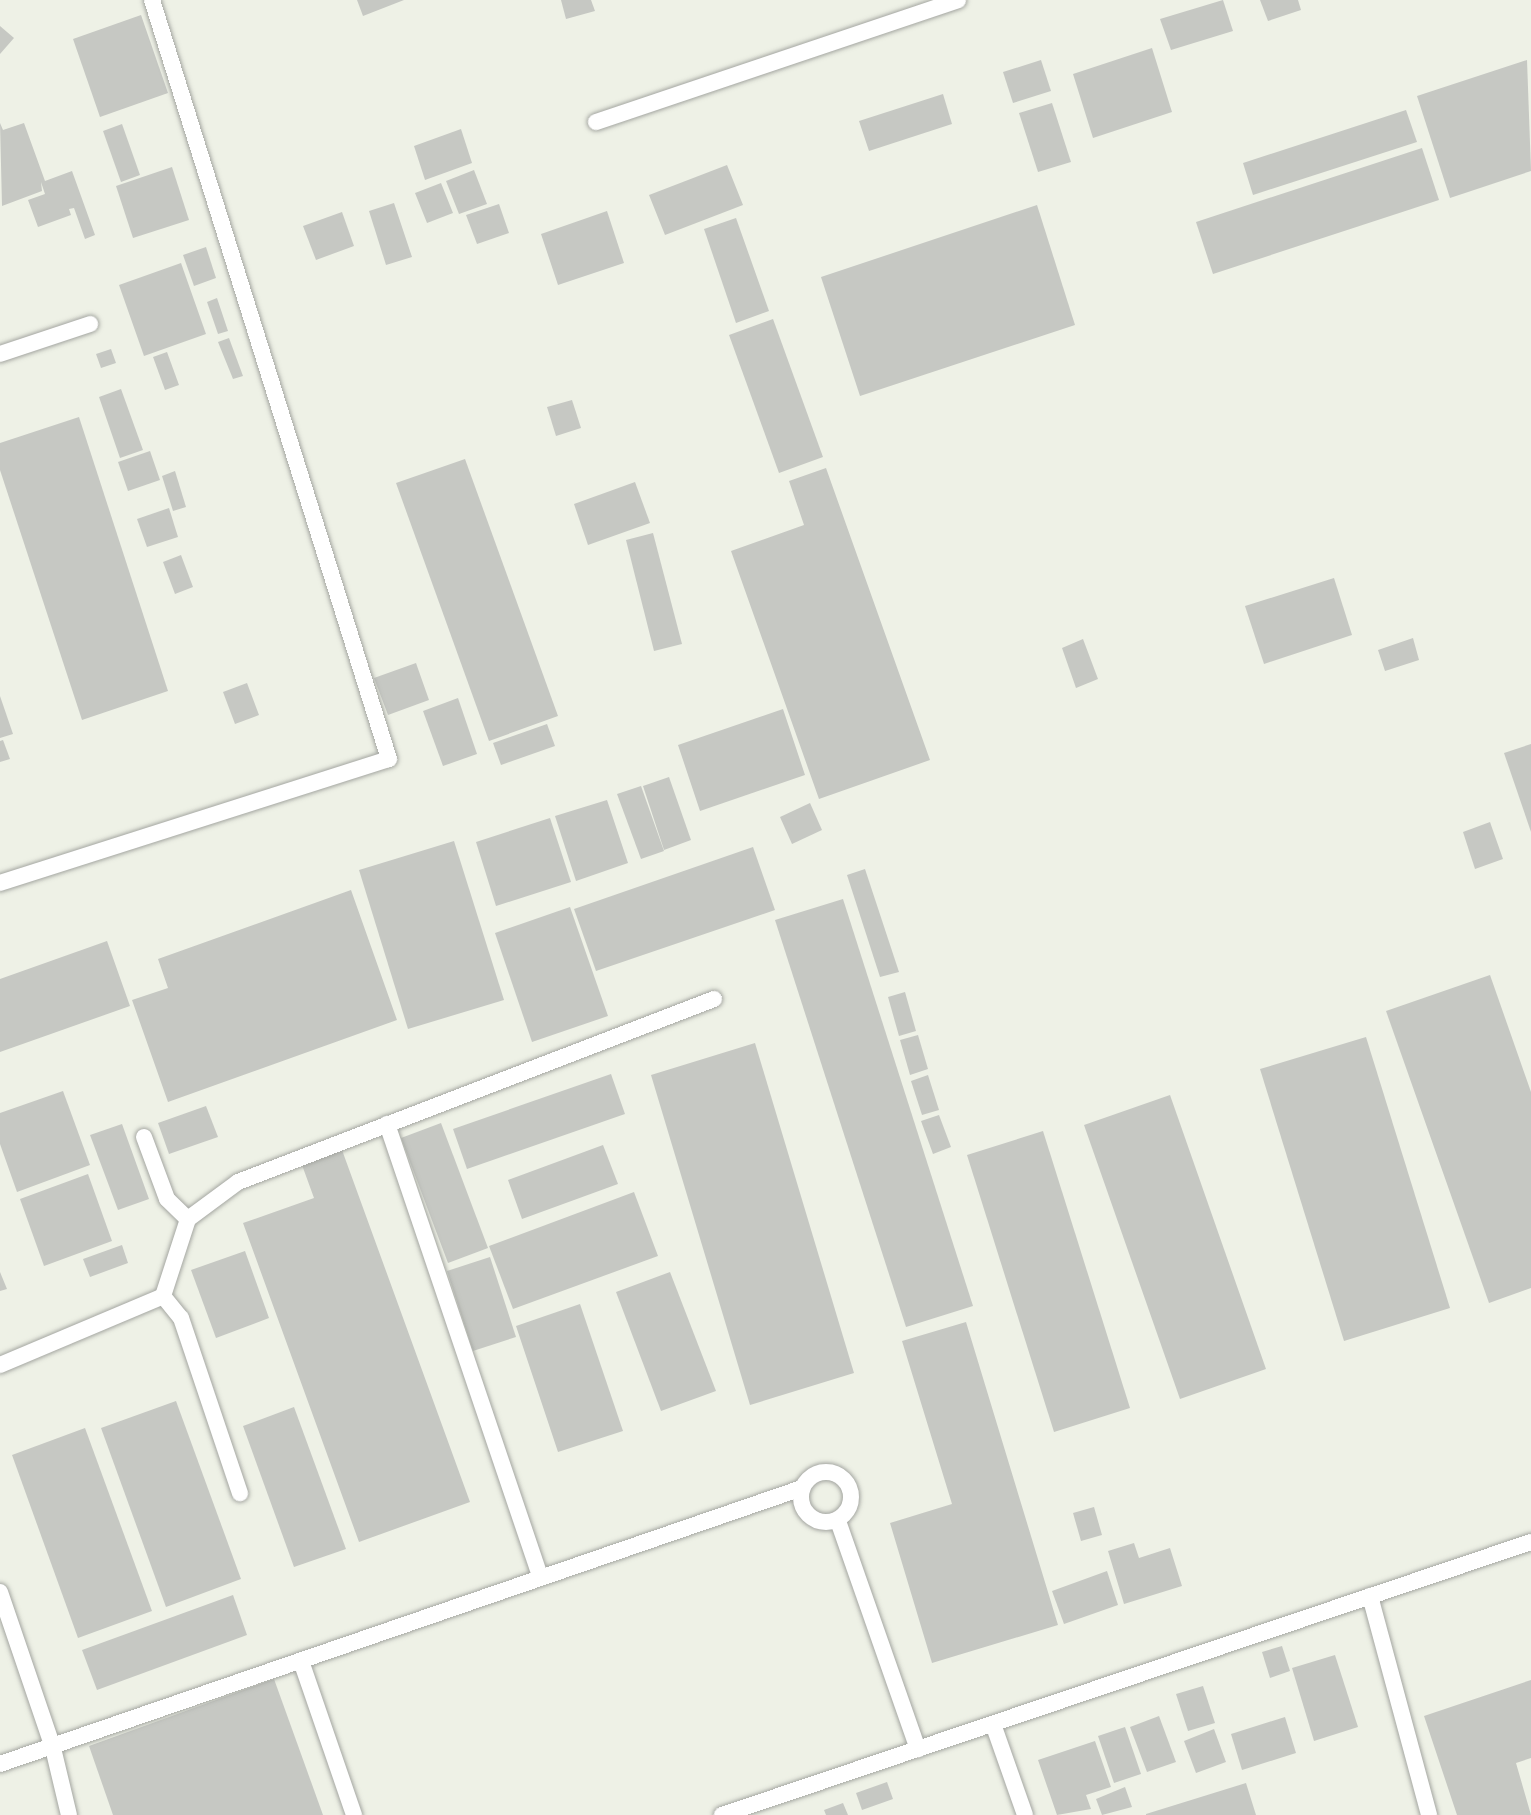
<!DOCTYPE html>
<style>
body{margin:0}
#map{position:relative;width:1531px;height:1815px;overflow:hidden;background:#f9faf6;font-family:Lato,sans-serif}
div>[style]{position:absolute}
.built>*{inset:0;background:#eef1e6}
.building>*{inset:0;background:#c6c8c3}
.roads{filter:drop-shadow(0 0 2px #a4a6a1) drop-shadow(0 0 2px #a4a6a1)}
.lane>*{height:16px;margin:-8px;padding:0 8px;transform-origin:8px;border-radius:8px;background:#fff}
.lane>.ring{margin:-8px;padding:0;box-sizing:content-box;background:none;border:16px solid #fff;border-radius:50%}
span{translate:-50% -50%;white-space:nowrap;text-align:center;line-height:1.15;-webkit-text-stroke:6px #fff;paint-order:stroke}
</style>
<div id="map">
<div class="built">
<div style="clip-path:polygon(0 0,1531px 0,1531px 1815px,0 1815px)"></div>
</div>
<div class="building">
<div style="clip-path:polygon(357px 0,404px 0,363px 16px)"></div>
<div style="clip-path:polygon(561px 0,591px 0,595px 11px,566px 19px)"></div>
<div style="clip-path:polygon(1223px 0,1233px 31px,1171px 50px,1160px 19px)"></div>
<div style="clip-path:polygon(1260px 0,1298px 0,1301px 10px,1268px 21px)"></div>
<div style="clip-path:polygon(141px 15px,168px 93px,100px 117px,73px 39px)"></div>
<div style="clip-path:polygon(0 26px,14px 38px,0 54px)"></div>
<div style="clip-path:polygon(1152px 48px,1172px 112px,1093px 138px,1073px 74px)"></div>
<div style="clip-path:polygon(1041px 60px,1051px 91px,1013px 103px,1003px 72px)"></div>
<div style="clip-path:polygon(1527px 60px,1531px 171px,1450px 198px,1417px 96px)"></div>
<div style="clip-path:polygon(943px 94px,952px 124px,869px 151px,859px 121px)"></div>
<div style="clip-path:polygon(1052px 103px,1071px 162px,1038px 172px,1019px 113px)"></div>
<div style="clip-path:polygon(1406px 110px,1417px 142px,1253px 195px,1243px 163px)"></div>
<div style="clip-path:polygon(0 123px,3px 130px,24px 123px,45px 181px,72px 171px,95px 235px,85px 239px,74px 208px,69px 209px,71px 215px,38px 227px,28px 200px,45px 194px,41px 182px,42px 191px,2px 206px)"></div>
<div style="clip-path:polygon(122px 124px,140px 175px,121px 182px,103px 131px)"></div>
<div style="clip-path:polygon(461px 129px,472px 163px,425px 180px,414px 146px)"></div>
<div style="clip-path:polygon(1422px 148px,1439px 200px,1213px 274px,1196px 222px)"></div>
<div style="clip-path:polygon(727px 165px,743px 205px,665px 235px,649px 195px)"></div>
<div style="clip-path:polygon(172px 167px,189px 220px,133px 238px,116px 186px)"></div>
<div style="clip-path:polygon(474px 170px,487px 204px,459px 214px,446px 181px)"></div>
<div style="clip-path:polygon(441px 183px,453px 213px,427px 223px,415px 193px)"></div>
<div style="clip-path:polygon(394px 203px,412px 257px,386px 265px,369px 211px)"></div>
<div style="clip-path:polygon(499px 204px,509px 233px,477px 244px,466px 215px)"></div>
<div style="clip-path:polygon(1037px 205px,1075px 325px,860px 396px,821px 277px)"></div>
<div style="clip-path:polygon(607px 211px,624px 263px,558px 285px,541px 234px)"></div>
<div style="clip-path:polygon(342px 212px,354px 246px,316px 260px,303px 226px)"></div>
<div style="clip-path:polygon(736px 218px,769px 311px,736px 323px,704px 229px)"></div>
<div style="clip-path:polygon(206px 247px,216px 278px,194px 286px,183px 255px)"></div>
<div style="clip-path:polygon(181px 263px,206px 334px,144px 356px,119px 285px)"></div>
<div style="clip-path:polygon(217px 298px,228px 331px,218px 334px,207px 302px)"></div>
<div style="clip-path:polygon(773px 319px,823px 457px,779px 473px,729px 335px)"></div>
<div style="clip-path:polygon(229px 338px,243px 376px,233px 379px,218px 342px)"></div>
<div style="clip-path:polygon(111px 349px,116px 363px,101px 368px,96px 354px)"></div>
<div style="clip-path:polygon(167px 352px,179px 385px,165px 390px,153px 357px)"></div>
<div style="clip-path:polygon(121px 389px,143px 450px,120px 458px,99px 397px)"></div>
<div style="clip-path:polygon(572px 400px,581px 428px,556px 436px,547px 407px)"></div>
<div style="clip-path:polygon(79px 417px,168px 691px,82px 720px,0 470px,0 443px)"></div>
<div style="clip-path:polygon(150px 451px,160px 480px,128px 491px,118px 462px)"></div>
<div style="clip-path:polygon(465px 459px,558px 716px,489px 741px,396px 483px)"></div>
<div style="clip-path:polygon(826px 468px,930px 760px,819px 799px,731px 551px,804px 525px,789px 481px)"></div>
<div style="clip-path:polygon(175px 471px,186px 507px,173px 511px,162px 476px)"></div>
<div style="clip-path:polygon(635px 482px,650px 523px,588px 545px,574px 504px)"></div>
<div style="clip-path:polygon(169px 508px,178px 537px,147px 547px,137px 519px)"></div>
<div style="clip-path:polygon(653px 533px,682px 644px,654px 651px,626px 540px)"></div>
<div style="clip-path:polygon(181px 555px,193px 587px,175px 594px,163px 562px)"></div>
<div style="clip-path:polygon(1334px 578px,1352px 635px,1264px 664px,1245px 606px)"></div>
<div style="clip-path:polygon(1413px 638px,1419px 660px,1385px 671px,1378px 650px)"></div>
<div style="clip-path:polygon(1083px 639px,1098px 679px,1076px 688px,1062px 648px)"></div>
<div style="clip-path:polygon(416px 663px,429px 700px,388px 715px,374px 678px)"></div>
<div style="clip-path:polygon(247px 683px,259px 715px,235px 724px,223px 692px)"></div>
<div style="clip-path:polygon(0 696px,13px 734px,0 738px)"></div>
<div style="clip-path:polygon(458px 698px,477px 754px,443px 766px,423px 711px)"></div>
<div style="clip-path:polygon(783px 709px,805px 775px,700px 811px,678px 745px)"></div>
<div style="clip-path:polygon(547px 724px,555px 746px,501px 765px,493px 743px)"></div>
<div style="clip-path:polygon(3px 740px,10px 759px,0 762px,0 741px)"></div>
<div style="clip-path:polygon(1531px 744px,1531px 832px,1504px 753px)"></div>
<div style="clip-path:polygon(669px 777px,691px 840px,664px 850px,643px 786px)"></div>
<div style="clip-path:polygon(641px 786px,664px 851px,641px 859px,617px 794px)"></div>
<div style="clip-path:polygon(607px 800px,628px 863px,576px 881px,555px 816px)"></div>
<div style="clip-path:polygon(810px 803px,822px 830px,792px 844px,780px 817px)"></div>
<div style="clip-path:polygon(550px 818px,571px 882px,496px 906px,476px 842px)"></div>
<div style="clip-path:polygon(1490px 822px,1503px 859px,1475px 869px,1463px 832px)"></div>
<div style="clip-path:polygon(454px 841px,504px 1000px,408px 1029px,359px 870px)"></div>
<div style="clip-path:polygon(753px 847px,775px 910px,596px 971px,574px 909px)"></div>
<div style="clip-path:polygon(865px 869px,899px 972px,880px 977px,847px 875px)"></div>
<div style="clip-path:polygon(351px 890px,397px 1020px,168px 1102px,132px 1000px,168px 988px,158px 959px)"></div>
<div style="clip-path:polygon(843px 899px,973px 1306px,906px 1327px,775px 920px)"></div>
<div style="clip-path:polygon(570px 907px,608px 1016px,532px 1042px,495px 933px)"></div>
<div style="clip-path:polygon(107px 941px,130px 1006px,0 1052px,0 979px)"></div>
<div style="clip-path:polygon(1490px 975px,1531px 1092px,1531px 1288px,1489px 1303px,1386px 1011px)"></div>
<div style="clip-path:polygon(905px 992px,916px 1031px,899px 1036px,888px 997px)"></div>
<div style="clip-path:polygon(918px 1035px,928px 1069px,910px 1075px,900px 1040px)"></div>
<div style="clip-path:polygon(1366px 1037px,1450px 1308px,1344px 1341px,1260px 1069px)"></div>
<div style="clip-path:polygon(755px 1043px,854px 1373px,750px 1405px,651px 1075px)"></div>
<div style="clip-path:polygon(611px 1074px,625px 1114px,467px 1169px,453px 1129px)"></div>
<div style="clip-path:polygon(928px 1075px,939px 1110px,922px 1115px,911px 1081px)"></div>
<div style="clip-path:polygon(63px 1091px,90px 1165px,17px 1192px,0 1144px,0 1113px)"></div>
<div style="clip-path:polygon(1170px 1095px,1266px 1369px,1180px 1399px,1084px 1125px)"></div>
<div style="clip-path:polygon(206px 1106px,218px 1137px,169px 1154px,158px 1123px)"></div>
<div style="clip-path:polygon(939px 1115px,951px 1147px,933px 1154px,921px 1121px)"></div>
<div style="clip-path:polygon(441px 1123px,488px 1248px,448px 1263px,401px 1138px)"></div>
<div style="clip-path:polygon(122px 1124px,149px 1199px,118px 1210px,90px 1135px)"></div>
<div style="clip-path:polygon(1043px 1131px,1130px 1408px,1054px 1432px,967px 1155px)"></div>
<div style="clip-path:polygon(603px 1145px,618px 1184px,522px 1219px,508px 1180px)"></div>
<div style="clip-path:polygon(342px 1150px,470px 1502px,359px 1542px,243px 1223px,314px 1198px,302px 1165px)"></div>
<div style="clip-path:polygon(88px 1174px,112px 1241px,44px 1266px,20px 1199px)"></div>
<div style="clip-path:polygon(634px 1192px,658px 1256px,513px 1309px,489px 1246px)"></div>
<div style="clip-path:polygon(122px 1245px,128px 1263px,90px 1277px,83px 1259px)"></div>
<div style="clip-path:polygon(245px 1251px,269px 1318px,216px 1338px,191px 1270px)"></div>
<div style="clip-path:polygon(490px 1257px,516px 1337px,473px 1351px,447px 1271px)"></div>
<div style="clip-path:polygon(0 1272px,7px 1289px,0 1291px)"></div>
<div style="clip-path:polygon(670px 1272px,716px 1391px,661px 1411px,616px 1292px)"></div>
<div style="clip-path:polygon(580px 1304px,623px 1431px,558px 1452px,516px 1326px)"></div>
<div style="clip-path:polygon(966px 1322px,1058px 1625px,932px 1663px,890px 1523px,952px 1504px,902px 1341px)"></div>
<div style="clip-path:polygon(176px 1401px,241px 1579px,166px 1607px,101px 1428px)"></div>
<div style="clip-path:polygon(294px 1407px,346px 1549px,294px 1567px,243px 1426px)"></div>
<div style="clip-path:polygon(85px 1428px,152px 1611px,78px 1638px,12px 1455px)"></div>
<div style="clip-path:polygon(1094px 1507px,1102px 1535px,1081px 1541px,1073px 1513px)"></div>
<div style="clip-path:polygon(1134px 1543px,1139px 1558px,1170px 1548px,1182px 1586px,1124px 1604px,1108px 1551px)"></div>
<div style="clip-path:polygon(1107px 1571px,1118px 1605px,1064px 1624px,1052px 1591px)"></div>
<div style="clip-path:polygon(233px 1595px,247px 1635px,97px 1690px,82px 1650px)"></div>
<div style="clip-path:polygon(1282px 1646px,1290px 1671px,1270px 1678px,1262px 1652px)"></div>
<div style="clip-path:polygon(1335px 1655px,1358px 1727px,1314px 1741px,1292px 1668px)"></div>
<div style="clip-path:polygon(274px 1679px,323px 1815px,113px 1815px,89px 1746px)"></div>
<div style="clip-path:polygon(1531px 1680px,1531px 1758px,1516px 1763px,1531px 1815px,1457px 1815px,1424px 1716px)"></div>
<div style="clip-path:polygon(1203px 1686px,1215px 1723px,1188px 1731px,1176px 1694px)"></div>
<div style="clip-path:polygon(1159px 1716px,1176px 1762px,1147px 1772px,1130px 1727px)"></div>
<div style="clip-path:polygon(1285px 1717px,1296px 1753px,1242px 1770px,1231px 1734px)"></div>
<div style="clip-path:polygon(1125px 1727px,1141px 1774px,1114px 1783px,1098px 1736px)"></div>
<div style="clip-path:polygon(1214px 1729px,1226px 1762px,1196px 1773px,1184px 1741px)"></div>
<div style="clip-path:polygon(1095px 1741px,1111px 1787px,1086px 1795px,1091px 1809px,1057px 1815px,1038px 1760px)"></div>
<div style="clip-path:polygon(887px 1782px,893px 1799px,862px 1810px,856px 1793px)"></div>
<div style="clip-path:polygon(1246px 1783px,1256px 1815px,1146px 1815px,1146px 1814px)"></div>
<div style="clip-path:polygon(1125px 1787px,1132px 1807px,1102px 1815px,1096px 1799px)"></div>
<div style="clip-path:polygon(843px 1803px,848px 1815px,826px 1815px,824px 1810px)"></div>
</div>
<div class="roads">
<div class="lane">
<div style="left:596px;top:122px;width:382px;rotate:-18.6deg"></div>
<div style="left:0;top:354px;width:95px;rotate:-18.4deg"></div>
<div style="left:0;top:883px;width:408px;rotate:-17.7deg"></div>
<div style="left:389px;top:759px;width:795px;rotate:-107.34deg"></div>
<div style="left:387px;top:1124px;width:479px;rotate:71.3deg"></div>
<div style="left:144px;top:1137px;width:66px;rotate:69.6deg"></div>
<div style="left:167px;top:1199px;width:29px;rotate:44deg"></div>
<div style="left:163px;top:1296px;width:28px;rotate:51deg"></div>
<div style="left:181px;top:1318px;width:185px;rotate:71.4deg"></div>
<div style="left:0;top:1365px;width:177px;rotate:-22.9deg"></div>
<div style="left:163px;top:1296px;width:81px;rotate:-72deg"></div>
<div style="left:188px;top:1219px;width:62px;rotate:-36.5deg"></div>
<div style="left:238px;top:1182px;width:510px;rotate:-21.03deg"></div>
<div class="ring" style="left:801px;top:1472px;width:34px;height:34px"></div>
<div style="left:838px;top:1521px;width:242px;rotate:70.7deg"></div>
<div style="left:0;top:1592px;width:165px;rotate:71.2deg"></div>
<div style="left:53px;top:1748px;width:69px;rotate:76.6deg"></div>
<div style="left:1370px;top:1596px;width:227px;rotate:74.9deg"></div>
<div style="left:301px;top:1661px;width:163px;rotate:71deg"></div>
<div style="left:993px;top:1724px;width:96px;rotate:70.6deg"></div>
<div style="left:0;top:1764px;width:848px;rotate:-18.99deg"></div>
<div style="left:722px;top:1815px;width:854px;rotate:-18.65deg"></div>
</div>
</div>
</div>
